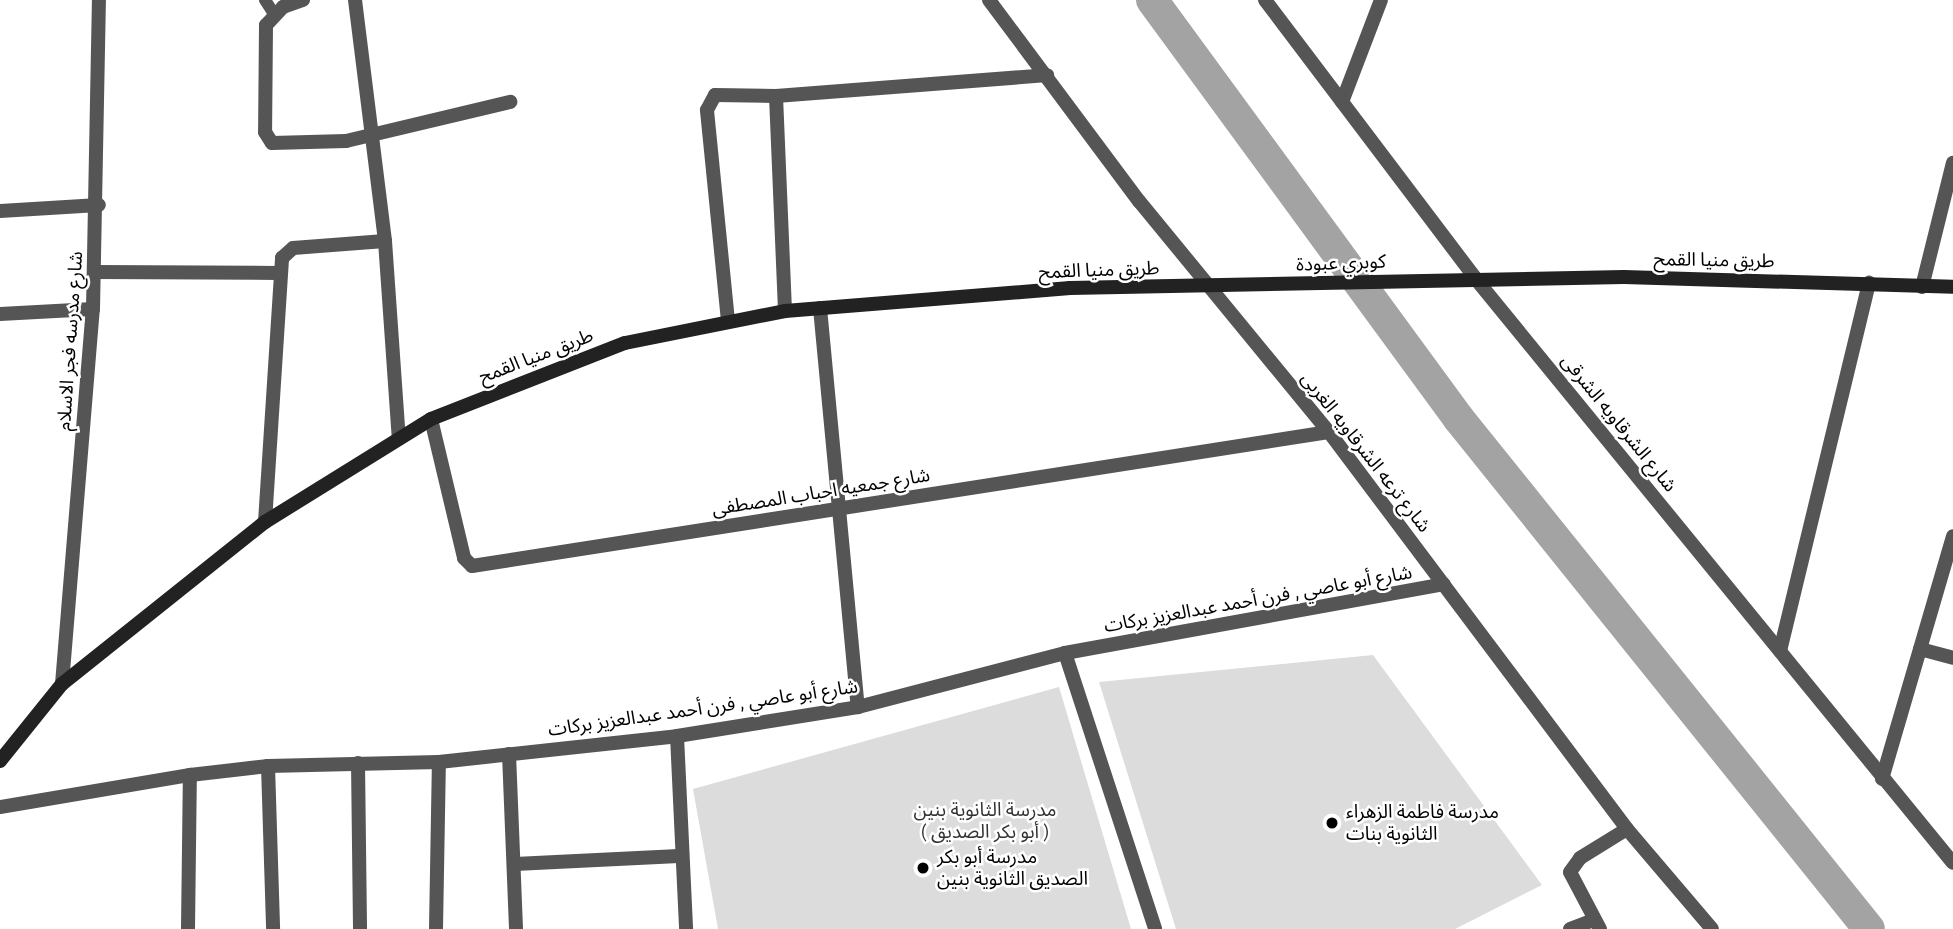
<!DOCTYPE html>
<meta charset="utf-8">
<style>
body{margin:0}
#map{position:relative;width:1953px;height:929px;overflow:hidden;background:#fff;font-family:Ubuntu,"Noto Sans Arabic",sans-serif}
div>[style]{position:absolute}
.green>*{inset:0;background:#dcdcdc}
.canal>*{height:32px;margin:-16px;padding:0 16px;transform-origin:16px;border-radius:16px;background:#a3a3a3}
.service>*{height:12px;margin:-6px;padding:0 6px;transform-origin:6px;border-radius:6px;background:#555}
.minor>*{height:14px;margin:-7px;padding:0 7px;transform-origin:7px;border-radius:7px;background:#555}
.tertiary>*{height:14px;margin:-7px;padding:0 7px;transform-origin:7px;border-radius:7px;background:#555}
.secondary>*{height:14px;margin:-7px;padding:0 7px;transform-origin:7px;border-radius:7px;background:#222}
.dots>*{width:19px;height:19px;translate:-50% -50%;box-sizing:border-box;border:4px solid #fff;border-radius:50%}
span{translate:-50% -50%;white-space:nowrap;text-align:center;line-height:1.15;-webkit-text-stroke:5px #fff;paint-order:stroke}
.street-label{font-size:19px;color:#000}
.park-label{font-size:19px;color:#333}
.poi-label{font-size:19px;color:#000}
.left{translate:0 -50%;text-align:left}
</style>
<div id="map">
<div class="green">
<div style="clip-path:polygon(1373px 655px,1542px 885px,1455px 929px,1176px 929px,1099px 682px)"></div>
<div style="clip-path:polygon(1059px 687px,1131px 929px,718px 929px,693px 789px)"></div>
</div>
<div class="canal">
<div style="left:1152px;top:0;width:519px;rotate:53.77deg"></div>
<div style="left:1459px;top:419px;width:654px;rotate:51.2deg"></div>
</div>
<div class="service">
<div style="left:265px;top:0;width:17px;rotate:57deg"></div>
</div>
<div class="minor">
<div style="left:303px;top:0;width:21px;rotate:161deg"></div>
<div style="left:283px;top:7px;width:25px;rotate:133deg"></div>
<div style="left:266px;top:25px;width:107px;rotate:90.5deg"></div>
<div style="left:265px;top:132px;width:13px;rotate:58deg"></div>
<div style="left:272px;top:143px;width:74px;rotate:-1.5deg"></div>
<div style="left:346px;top:141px;width:169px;rotate:-13.4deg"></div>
<div style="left:355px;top:0;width:243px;rotate:82.9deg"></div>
<div style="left:385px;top:241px;width:198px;rotate:86deg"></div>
<div style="left:776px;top:96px;width:272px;rotate:-4.4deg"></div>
<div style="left:1342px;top:102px;width:109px;rotate:-69.1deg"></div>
<div style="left:0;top:211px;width:99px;rotate:-3.5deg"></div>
<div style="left:95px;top:272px;width:184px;rotate:0.3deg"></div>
<div style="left:1922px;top:287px;width:128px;rotate:-76deg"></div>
<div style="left:820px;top:308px;width:401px;rotate:84.6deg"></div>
<div style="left:0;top:314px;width:93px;rotate:-3.1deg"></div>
<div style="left:728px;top:321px;width:212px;rotate:-95.7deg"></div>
<div style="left:707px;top:110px;width:17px;rotate:-62deg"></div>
<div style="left:715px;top:95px;width:61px;rotate:0.9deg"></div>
<div style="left:776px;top:96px;width:215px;rotate:87.6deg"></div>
<div style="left:431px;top:419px;width:143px;rotate:76.6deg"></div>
<div style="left:464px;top:558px;width:11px;rotate:45deg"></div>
<div style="left:472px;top:566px;width:867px;rotate:-8.89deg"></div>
<div style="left:265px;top:522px;width:265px;rotate:-86.3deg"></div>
<div style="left:282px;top:258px;width:15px;rotate:-42deg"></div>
<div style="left:293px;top:248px;width:92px;rotate:-4.4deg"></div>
<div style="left:1920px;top:649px;width:34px;rotate:15deg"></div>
<div style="left:1780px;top:651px;width:379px;rotate:-76.4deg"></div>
<div style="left:1065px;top:653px;width:290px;rotate:71.9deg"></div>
<div style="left:62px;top:684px;width:376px;rotate:-85.3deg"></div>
<div style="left:93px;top:309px;width:309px;rotate:-88.9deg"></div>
<div style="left:677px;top:736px;width:193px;rotate:87.3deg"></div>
<div style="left:509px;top:754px;width:175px;rotate:87.7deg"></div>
<div style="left:358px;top:763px;width:166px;rotate:89.3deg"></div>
<div style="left:268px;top:766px;width:163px;rotate:88.2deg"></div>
<div style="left:1882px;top:779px;width:253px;rotate:-73.7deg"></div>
<div style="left:0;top:807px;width:193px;rotate:-9.6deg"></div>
<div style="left:190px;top:775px;width:79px;rotate:-6.6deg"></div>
<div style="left:268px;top:766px;width:171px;rotate:-1.3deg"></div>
<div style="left:439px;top:762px;width:239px;rotate:-6.2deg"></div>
<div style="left:677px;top:736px;width:183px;rotate:-9.1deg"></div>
<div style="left:858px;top:707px;width:214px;rotate:-14.6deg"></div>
<div style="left:1065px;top:653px;width:385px;rotate:-10.3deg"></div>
<div style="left:515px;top:864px;width:164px;rotate:-2.8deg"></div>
<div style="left:188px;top:929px;width:154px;rotate:-89.3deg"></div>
<div style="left:436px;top:929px;width:167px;rotate:-89deg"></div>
<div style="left:1570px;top:929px;width:26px;rotate:-21deg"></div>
<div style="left:1600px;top:929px;width:64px;rotate:-117.8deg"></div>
<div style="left:1570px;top:872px;width:17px;rotate:-54deg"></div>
<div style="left:1580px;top:858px;width:55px;rotate:-31.7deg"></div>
</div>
<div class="tertiary">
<div style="left:989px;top:0;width:251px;rotate:53.3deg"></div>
<div style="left:1139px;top:201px;width:299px;rotate:50.6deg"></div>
<div style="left:1329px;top:432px;width:496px;rotate:53.1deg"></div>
<div style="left:1627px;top:829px;width:131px;rotate:49.6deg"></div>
<div style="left:1265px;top:0;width:348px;rotate:52.9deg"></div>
<div style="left:1475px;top:278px;width:755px;rotate:50.75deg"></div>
</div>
<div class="secondary">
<div style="left:0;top:761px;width:99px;rotate:-51.2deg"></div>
<div style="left:62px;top:684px;width:260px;rotate:-38.6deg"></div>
<div style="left:265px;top:522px;width:195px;rotate:-31.8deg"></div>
<div style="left:431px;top:419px;width:208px;rotate:-21.4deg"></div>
<div style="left:625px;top:343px;width:163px;rotate:-11.3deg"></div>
<div style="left:785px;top:311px;width:286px;rotate:-4.6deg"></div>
<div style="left:1070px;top:288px;width:554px;rotate:-1.14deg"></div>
<div style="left:1624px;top:277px;width:329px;rotate:1.7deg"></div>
</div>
<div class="dots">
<div style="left:1332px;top:823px;background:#000"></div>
<div style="left:923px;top:868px;background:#000"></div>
</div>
<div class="street-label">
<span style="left:1714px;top:260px;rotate:1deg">طريق منيا القمح</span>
<span style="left:1341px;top:263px;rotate:-2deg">كوبري عبودة</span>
<span style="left:1099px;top:270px;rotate:-2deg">طريق منيا القمح</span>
<span style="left:70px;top:341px;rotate:-86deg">شارع مدرسه فجر الاسلام</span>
<span style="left:536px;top:356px;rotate:-21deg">طريق منيا القمح</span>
<span style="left:1619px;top:423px;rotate:51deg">شارع الشرقاويه الشرقى</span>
<span style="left:1366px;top:452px;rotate:52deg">شارع ترعه الشرقاويه الغربى</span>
<span style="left:821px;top:492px;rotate:-9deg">شارع جمعيه احباب المصطفى</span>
<span style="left:1258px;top:599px;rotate:-10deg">شارع أبو عاصي , فرن أحمد عبدالعزيز بركات</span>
<span style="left:703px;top:708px;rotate:-8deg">شارع أبو عاصي , فرن أحمد عبدالعزيز بركات</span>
</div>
<div class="park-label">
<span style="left:985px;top:821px">مدرسة الثانوية بنين<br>( أبو بكر الصديق )</span>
</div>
<div class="poi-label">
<span class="left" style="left:1346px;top:823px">مدرسة فاطمة الزهراء<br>الثانوية بنات</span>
<span class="left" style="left:937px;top:868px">مدرسة أبو بكر<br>الصديق الثانوية بنين</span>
</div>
</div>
